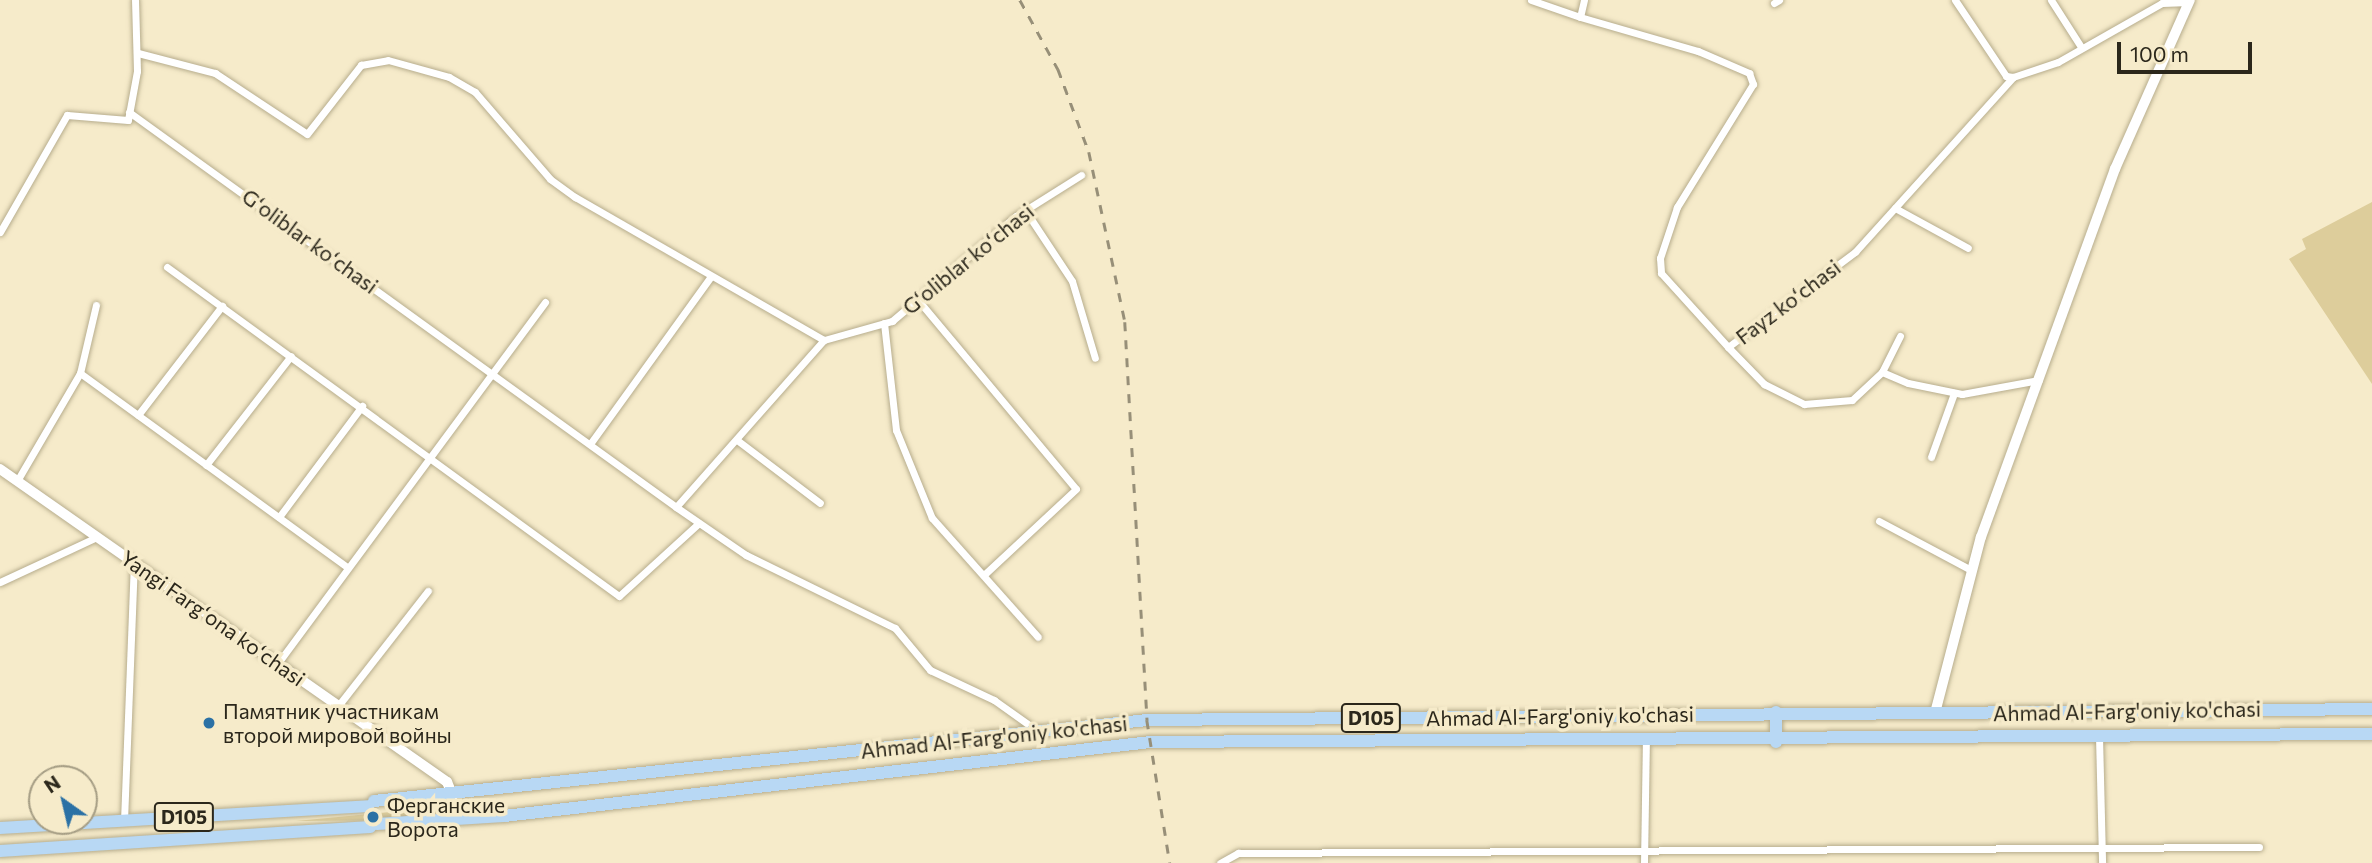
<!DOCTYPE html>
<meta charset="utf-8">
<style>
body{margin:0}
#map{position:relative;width:2372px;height:863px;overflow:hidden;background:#f6ebca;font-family:Commissioner,sans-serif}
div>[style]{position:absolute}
.green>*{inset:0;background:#ddcd9b}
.roads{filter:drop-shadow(0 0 2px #b7ad8d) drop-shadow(0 0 2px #b7ad8d)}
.minor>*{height:7px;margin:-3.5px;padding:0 3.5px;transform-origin:3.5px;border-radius:3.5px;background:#fff}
.tertiary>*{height:10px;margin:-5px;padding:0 5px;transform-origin:5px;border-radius:5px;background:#fff}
.secondary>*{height:10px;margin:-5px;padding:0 5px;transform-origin:5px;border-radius:5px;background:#fff}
.trunk>*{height:12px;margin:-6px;padding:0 6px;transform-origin:6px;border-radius:6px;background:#b8d8f4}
.rail>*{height:2.5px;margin-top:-1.25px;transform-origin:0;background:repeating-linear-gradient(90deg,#978f78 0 9px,transparent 0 18px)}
.dots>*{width:19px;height:19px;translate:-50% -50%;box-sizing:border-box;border:4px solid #f6ebca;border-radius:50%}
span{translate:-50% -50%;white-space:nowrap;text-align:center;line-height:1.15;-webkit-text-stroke:7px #f6ebca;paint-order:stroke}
.shield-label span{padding:2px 5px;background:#f6ebca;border:2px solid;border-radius:5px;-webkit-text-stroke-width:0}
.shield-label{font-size:19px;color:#2b271b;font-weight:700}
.street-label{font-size:21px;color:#2b271b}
.poi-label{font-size:21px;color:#2b271b}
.left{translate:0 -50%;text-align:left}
.north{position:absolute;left:28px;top:765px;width:70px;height:70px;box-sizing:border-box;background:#f6ebca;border:2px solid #a59d84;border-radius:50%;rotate:326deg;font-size:19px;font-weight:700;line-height:28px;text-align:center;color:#2b271b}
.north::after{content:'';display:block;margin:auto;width:24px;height:32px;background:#2b71a5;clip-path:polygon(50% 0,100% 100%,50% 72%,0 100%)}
.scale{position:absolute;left:2117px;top:42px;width:135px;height:32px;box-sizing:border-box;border:4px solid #2b271b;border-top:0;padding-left:9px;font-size:21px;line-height:24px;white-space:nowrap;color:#2b271b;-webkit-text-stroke:5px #f6ebca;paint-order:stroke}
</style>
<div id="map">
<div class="green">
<div style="clip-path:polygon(2372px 202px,2372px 384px,2289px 259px,2306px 249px,2302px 239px)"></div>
<div style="clip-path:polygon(422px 809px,444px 812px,422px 820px,296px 821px)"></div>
</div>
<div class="roads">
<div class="minor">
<div style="left:1531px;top:0;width:52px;rotate:19.1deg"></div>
<div style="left:1584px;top:0;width:17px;rotate:103deg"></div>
<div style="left:1580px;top:17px;width:123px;rotate:16.1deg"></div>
<div style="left:1698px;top:51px;width:56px;rotate:23.3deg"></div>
<div style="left:1749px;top:73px;width:12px;rotate:70deg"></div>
<div style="left:1753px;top:84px;width:145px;rotate:121.7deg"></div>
<div style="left:1677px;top:207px;width:54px;rotate:108.4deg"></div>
<div style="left:1660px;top:258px;width:15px;rotate:86deg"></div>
<div style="left:1661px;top:273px;width:100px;rotate:47.8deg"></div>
<div style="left:1728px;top:347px;width:159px;rotate:-36.8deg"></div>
<div style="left:1855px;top:252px;width:236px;rotate:-47.9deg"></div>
<div style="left:2013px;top:77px;width:47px;rotate:-18.4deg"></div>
<div style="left:2058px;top:62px;width:120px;rotate:-29.6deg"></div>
<div style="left:2162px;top:3px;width:27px;rotate:-2deg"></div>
<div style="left:1955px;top:0;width:92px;rotate:56.1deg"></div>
<div style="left:2006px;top:76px;width:7px;rotate:8deg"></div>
<div style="left:2051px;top:0;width:56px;rotate:57.4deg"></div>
<div style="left:1774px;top:3px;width:6px;rotate:-31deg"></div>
<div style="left:138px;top:53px;width:80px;rotate:14.6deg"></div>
<div style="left:215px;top:73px;width:110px;rotate:33.5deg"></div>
<div style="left:307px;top:134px;width:88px;rotate:-52deg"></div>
<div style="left:361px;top:65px;width:27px;rotate:-10deg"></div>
<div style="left:388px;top:60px;width:63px;rotate:15.6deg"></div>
<div style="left:449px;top:77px;width:30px;rotate:30deg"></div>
<div style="left:475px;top:92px;width:115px;rotate:49.2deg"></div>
<div style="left:550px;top:179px;width:31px;rotate:36deg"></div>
<div style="left:575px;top:197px;width:287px;rotate:29.9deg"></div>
<div style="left:129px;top:112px;width:675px;rotate:35.83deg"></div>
<div style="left:676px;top:507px;width:85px;rotate:34.4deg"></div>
<div style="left:746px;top:555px;width:166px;rotate:26.1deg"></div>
<div style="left:895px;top:628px;width:55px;rotate:50.2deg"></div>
<div style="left:930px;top:670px;width:71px;rotate:25.1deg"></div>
<div style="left:994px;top:700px;width:55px;rotate:35.4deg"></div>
<div style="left:1895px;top:208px;width:83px;rotate:28.7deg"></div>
<div style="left:1025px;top:210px;width:85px;rotate:56.5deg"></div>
<div style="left:1072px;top:281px;width:80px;rotate:73.4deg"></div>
<div style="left:0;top:232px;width:135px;rotate:-60.2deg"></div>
<div style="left:67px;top:115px;width:61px;rotate:4.7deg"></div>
<div style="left:128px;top:120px;width:50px;rotate:-79.6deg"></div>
<div style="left:137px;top:71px;width:71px;rotate:-91.6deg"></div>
<div style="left:167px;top:267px;width:559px;rotate:36.05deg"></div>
<div style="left:619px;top:596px;width:108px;rotate:-42.4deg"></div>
<div style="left:918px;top:300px;width:246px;rotate:50.1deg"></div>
<div style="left:1076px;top:489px;width:123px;rotate:137deg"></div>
<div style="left:96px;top:305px;width:70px;rotate:103.2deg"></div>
<div style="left:80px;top:373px;width:330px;rotate:36deg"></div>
<div style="left:884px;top:323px;width:108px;rotate:83.6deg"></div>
<div style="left:896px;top:430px;width:95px;rotate:67.8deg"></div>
<div style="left:932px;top:518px;width:159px;rotate:48.3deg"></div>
<div style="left:1900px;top:336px;width:40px;rotate:116.6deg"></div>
<div style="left:1882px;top:372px;width:28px;rotate:23deg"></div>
<div style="left:1908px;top:383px;width:55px;rotate:11.5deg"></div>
<div style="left:1962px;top:394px;width:78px;rotate:-10.3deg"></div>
<div style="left:1728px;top:347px;width:52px;rotate:45.8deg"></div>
<div style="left:1764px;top:384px;width:45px;rotate:26.6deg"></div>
<div style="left:1804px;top:404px;width:48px;rotate:-4.8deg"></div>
<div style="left:1852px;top:400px;width:41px;rotate:-43deg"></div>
<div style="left:138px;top:415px;width:138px;rotate:-52.4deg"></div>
<div style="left:737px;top:440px;width:104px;rotate:37.2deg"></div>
<div style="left:590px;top:444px;width:207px;rotate:-54.2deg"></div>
<div style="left:1931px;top:457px;width:68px;rotate:-70.2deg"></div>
<div style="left:206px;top:465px;width:138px;rotate:-52.1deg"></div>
<div style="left:17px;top:481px;width:125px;rotate:-59.7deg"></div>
<div style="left:676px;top:507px;width:223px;rotate:-48.5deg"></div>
<div style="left:824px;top:340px;width:71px;rotate:-15.6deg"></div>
<div style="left:892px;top:321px;width:162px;rotate:-40.3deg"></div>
<div style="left:1016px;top:216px;width:77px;rotate:-32.2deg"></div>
<div style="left:279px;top:517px;width:139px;rotate:-53.2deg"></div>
<div style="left:1879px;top:521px;width:104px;rotate:28deg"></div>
<div style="left:0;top:582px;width:107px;rotate:-24.9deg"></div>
<div style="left:278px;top:663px;width:449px;rotate:-53.5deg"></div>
<div style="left:338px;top:706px;width:146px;rotate:-52deg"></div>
<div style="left:2099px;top:736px;width:127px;rotate:88.6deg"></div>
<div style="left:124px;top:821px;width:258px;rotate:-87.8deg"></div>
<div style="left:1220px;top:863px;width:21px;rotate:-29deg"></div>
<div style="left:1238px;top:853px;width:1021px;rotate:-0.34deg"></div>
<div style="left:1644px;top:863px;width:123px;rotate:-89.1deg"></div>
</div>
<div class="tertiary">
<div style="left:1935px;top:713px;width:182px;rotate:-75.4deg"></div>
<div style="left:1981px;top:537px;width:392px;rotate:-70deg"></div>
<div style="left:2115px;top:169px;width:185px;rotate:-66.1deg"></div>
</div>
<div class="secondary">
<div style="left:0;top:469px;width:546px;rotate:35deg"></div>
<div style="left:447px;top:782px;width:15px;rotate:67deg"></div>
</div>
<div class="trunk">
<div style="left:1776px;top:742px;width:30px;rotate:-90deg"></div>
<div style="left:374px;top:801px;width:777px;rotate:-5.98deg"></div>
<div style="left:1147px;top:720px;width:1225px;rotate:-0.51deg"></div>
<div style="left:377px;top:824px;width:127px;rotate:-3.6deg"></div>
<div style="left:504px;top:816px;width:650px;rotate:-6.53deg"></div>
<div style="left:1150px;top:742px;width:1222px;rotate:-0.38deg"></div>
<div style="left:0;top:828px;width:369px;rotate:-3.4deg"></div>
<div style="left:0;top:851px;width:371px;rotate:-3.7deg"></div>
</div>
</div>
<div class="rail">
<div style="left:1020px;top:0;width:79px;rotate:61.2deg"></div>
<div style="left:1058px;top:69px;width:89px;rotate:69.5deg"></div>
<div style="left:1089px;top:152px;width:174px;rotate:78deg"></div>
<div style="left:1125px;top:322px;width:399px;rotate:86.8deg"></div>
<div style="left:1147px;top:720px;width:145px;rotate:80.9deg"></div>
</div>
<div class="dots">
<div style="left:209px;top:723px;background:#2b71a5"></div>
<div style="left:373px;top:817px;background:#2b71a5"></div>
</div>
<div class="shield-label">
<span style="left:1371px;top:718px">D105</span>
<span style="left:184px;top:817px">D105</span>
</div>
<div class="street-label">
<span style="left:310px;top:241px;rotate:36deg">Gʻoliblar koʻchasi</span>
<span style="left:968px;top:259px;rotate:-39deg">Gʻoliblar koʻchasi</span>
<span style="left:1788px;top:302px;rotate:-37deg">Fayz koʻchasi</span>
<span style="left:213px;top:618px;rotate:35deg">Yangi Fargʻona koʻchasi</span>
<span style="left:2127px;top:711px;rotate:-1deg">Ahmad Al-Farg'oniy ko'chasi</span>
<span style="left:1560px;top:716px;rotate:-1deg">Ahmad Al-Farg'oniy ko'chasi</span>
<span style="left:994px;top:737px;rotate:-6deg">Ahmad Al-Farg'oniy ko'chasi</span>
</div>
<div class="poi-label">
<span class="left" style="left:223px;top:723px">Памятник участникам<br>второй мировой войны</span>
<span class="left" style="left:387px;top:817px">Ферганские<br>Ворота</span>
</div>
<div class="north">N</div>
<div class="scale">100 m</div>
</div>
